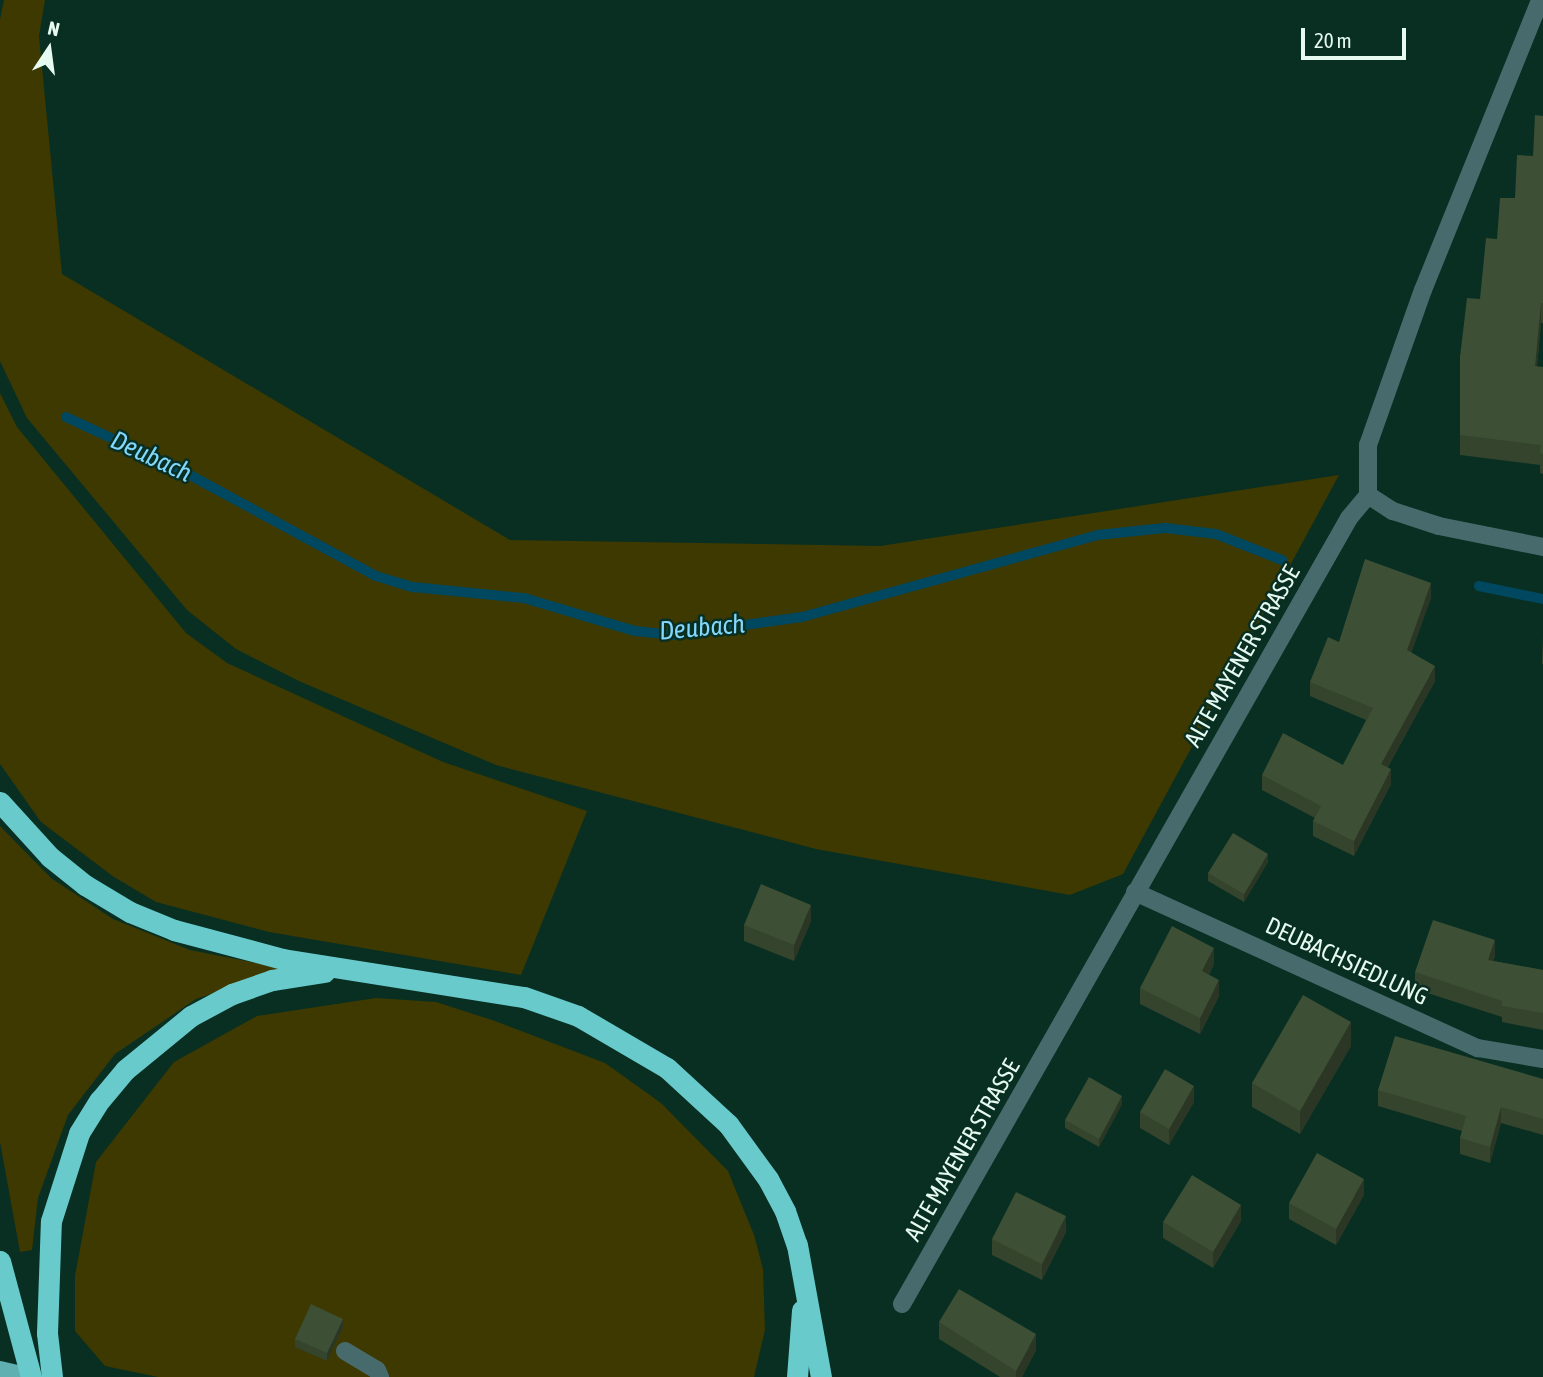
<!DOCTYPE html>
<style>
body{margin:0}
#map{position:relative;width:1543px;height:1377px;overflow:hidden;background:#082f22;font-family:"Asap Condensed",sans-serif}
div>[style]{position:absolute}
.green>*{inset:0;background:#3e3900}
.stream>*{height:10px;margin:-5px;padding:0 5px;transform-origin:5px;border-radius:5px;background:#004860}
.minor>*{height:18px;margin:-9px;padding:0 9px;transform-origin:9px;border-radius:9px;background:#476b6c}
.major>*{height:18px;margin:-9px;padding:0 9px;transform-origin:9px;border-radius:9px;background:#60afb1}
.highway>*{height:21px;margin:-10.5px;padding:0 10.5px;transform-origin:10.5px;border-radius:10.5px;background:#69cacc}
.highway-bridge>*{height:21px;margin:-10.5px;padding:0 10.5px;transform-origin:10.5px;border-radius:10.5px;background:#69cacc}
.wall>*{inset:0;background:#34442d}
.shaded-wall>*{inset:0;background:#2b3724}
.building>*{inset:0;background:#3d4f34}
span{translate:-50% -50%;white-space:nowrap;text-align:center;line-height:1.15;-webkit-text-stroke:5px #082f22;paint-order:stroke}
.street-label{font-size:24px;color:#e6faf1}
.water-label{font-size:26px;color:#82d7fc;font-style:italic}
.north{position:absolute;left:14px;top:14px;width:70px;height:70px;-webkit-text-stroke:5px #082f22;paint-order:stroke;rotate:13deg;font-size:19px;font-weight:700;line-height:28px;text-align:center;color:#e6faf1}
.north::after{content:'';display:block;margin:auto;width:24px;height:32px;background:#e6faf1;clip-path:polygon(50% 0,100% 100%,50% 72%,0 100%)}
.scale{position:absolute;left:1301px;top:28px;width:105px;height:32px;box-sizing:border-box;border:4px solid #e6faf1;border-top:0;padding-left:9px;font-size:21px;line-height:24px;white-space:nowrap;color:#e6faf1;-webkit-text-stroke:5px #082f22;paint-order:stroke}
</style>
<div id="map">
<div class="green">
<div style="clip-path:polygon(4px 0,45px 0,39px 36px,62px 274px,510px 540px,880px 546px,1339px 475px,1123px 874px,1070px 895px,816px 849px,496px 765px,301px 682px,236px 649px,187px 610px,27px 418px,0 361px,0 19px)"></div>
<div style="clip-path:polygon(0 393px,17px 427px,186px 633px,227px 663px,443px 762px,587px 811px,521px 975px,269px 932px,156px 902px,114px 877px,41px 822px,0 764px)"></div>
<div style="clip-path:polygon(0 826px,51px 878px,113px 919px,190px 950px,286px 969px,196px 999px,115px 1054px,68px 1115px,38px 1198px,32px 1250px,20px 1252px,0 1142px)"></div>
<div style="clip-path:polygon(376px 998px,436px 1002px,492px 1020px,605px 1063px,661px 1103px,728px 1171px,754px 1235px,763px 1269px,765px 1330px,754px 1377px,158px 1377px,105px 1366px,75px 1331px,75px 1276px,96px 1162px,174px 1062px,257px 1016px)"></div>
</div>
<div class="stream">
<div style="left:66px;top:417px;width:135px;rotate:25deg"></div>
<div style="left:188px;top:474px;width:214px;rotate:28.5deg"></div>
<div style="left:376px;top:576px;width:39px;rotate:17deg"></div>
<div style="left:413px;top:587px;width:112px;rotate:5.7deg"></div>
<div style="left:524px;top:598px;width:116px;rotate:16.6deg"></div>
<div style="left:635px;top:631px;width:37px;rotate:6deg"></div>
<div style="left:672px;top:635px;width:131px;rotate:-7.9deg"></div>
<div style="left:802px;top:617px;width:306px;rotate:-15.5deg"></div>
<div style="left:1097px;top:535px;width:68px;rotate:-5.9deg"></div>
<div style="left:1165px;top:528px;width:51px;rotate:6.7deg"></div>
<div style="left:1216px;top:534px;width:71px;rotate:21.5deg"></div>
<div style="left:1479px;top:586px;width:65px;rotate:11.5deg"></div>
</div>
<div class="minor">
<div style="left:1368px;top:495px;width:30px;rotate:33deg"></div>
<div style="left:1393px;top:511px;width:48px;rotate:18.1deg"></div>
<div style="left:1439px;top:526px;width:106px;rotate:11.4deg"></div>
<div style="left:1135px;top:892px;width:377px;rotate:24.5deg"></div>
<div style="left:1478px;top:1048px;width:66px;rotate:9.6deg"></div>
<div style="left:902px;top:1304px;width:904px;rotate:-60.37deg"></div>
<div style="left:1349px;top:518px;width:30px;rotate:-50deg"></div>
<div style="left:1368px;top:495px;width:50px;rotate:-90deg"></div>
<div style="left:1368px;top:445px;width:164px;rotate:-70.5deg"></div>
<div style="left:1423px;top:290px;width:313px;rotate:-68deg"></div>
<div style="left:345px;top:1351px;width:37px;rotate:31deg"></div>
<div style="left:377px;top:1370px;width:8px;rotate:67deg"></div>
</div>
<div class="major">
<div style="left:0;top:1370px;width:32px;rotate:13deg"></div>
</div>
<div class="highway">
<div style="left:0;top:802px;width:74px;rotate:47.7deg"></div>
<div style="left:50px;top:857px;width:45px;rotate:38.7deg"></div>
<div style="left:85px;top:885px;width:52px;rotate:31deg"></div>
<div style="left:130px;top:912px;width:48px;rotate:22.2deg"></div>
<div style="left:174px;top:930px;width:113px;rotate:14.9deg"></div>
<div style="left:283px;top:959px;width:244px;rotate:9deg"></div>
<div style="left:524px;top:997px;width:57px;rotate:19.4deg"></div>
<div style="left:578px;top:1016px;width:103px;rotate:30.3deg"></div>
<div style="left:667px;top:1068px;width:83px;rotate:42.6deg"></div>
<div style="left:728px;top:1124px;width:68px;rotate:54deg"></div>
<div style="left:768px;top:1179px;width:36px;rotate:62deg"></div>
<div style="left:785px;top:1211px;width:36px;rotate:71deg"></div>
<div style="left:797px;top:1245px;width:134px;rotate:79.7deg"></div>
<div style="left:52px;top:1377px;width:44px;rotate:-96.5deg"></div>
<div style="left:47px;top:1333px;width:112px;rotate:-88deg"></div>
<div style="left:51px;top:1221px;width:92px;rotate:-72.3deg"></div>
<div style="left:79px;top:1133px;width:39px;rotate:-58deg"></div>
<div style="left:100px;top:1100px;width:39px;rotate:-50deg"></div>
<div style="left:125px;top:1070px;width:85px;rotate:-39.3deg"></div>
<div style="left:191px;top:1016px;width:47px;rotate:-28.2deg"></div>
<div style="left:232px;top:994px;width:42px;rotate:-19.3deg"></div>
<div style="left:272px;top:980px;width:53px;rotate:-8.7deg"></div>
<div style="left:797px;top:1377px;width:67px;rotate:-85.7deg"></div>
</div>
<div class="highway-bridge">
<div style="left:0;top:1261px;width:120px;rotate:75deg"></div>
</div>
<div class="wall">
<div style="clip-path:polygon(1543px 116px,1543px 323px,1541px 323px,1537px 367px,1543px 367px,1543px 474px,1540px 473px,1540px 465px,1460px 455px,1460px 357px,1480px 299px,1497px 239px,1533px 156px)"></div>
<div style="clip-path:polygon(1431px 598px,1411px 653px,1435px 681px,1388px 767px,1391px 784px,1354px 856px,1313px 836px,1313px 821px,1315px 818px,1262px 790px,1262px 775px,1343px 765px,1366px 720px,1310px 696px,1310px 682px,1339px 642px)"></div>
<div style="clip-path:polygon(1543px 636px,1543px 664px,1542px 664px)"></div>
<div style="clip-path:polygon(1268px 862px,1244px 902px,1208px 881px,1208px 873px)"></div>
<div style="clip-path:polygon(811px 921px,794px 961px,744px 941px,744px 925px)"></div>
<div style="clip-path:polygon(1495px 956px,1493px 961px,1543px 970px,1543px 1030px,1502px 1022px,1502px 1017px,1415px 989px,1415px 972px)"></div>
<div style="clip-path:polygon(1214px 964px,1209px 975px,1219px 996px,1200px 1034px,1140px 1004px,1140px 988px)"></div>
<div style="clip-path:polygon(1351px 1046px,1300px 1134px,1252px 1107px,1252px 1083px)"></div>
<div style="clip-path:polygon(1543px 1079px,1543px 1135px,1501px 1123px,1490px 1163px,1460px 1154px,1460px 1138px,1462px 1131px,1378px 1106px,1378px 1090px)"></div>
<div style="clip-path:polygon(1194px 1102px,1169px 1145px,1140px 1128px,1140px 1112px)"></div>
<div style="clip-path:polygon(1122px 1104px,1099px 1147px,1065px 1128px,1065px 1120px)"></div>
<div style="clip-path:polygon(1364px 1195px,1336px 1245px,1289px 1219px,1289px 1203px)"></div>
<div style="clip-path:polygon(1241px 1221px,1213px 1268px,1163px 1238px,1163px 1222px)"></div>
<div style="clip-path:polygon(1066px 1232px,1042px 1280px,992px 1255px,992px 1239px)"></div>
<div style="clip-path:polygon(939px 1322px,1036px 1350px,1022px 1377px,1000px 1377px,939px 1339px)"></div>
<div style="clip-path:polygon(343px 1327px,327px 1361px,295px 1347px,295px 1339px)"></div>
</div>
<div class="shaded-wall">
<div style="clip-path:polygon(1541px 303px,1541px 323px,1535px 386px,1535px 366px)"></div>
<div style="clip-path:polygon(1431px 583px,1431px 598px,1407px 665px,1407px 650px)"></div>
<div style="clip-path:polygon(1435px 666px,1435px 681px,1381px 779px,1381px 764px)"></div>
<div style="clip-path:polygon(1391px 769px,1391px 784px,1354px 856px,1354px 841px)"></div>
<div style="clip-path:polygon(1268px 854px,1268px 862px,1244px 902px,1244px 894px)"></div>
<div style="clip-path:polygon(811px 905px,811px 921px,794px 961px,794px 945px)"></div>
<div style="clip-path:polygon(1495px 940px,1495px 956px,1488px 976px,1488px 960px)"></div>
<div style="clip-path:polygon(1214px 948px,1214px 964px,1202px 987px,1202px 971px)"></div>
<div style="clip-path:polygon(1219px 980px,1219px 996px,1200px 1034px,1200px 1018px)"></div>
<div style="clip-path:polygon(1351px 1022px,1351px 1046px,1300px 1134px,1300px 1111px)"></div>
<div style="clip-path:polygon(1194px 1086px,1194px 1102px,1169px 1145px,1169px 1129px)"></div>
<div style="clip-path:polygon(1122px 1096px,1122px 1104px,1099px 1147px,1099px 1139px)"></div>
<div style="clip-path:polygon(1501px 1107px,1501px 1123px,1490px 1163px,1490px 1147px)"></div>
<div style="clip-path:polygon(1364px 1179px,1364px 1195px,1336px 1245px,1336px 1229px)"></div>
<div style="clip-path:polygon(1241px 1205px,1241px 1221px,1213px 1268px,1213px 1252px)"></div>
<div style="clip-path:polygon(1066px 1216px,1066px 1232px,1042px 1280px,1042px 1264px)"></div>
<div style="clip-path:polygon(343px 1319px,343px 1327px,327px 1361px,327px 1353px)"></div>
<div style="clip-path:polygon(1036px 1334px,1036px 1350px,1022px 1377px,1016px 1377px,1016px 1371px)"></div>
</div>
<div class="building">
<div style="clip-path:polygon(1535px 115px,1543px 116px,1543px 303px,1541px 303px,1535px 366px,1543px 367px,1543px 454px,1540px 453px,1541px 445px,1460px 435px,1460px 357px,1467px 298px,1480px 299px,1486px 238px,1497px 239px,1500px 198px,1515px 198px,1517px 155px,1533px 156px)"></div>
<div style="clip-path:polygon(1365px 559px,1431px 583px,1407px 650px,1435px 666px,1381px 764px,1391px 769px,1354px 841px,1313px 821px,1321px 806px,1262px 775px,1283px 733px,1343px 765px,1373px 708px,1310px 682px,1328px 637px,1339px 642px)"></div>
<div style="clip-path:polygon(1233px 833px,1268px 854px,1244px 894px,1208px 873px)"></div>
<div style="clip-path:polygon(761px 884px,811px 905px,794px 945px,744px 925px)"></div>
<div style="clip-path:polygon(1433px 920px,1495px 940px,1488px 960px,1543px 970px,1543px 1013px,1502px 1006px,1502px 1001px,1415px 972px)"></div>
<div style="clip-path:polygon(1172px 926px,1214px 948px,1202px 971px,1219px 980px,1200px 1018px,1140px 988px)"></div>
<div style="clip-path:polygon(1303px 995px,1351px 1022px,1300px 1111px,1252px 1083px)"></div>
<div style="clip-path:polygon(1395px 1036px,1543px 1079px,1543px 1119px,1501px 1107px,1490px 1147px,1460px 1138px,1466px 1116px,1378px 1090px)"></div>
<div style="clip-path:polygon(1165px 1069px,1194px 1086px,1169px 1129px,1140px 1112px)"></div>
<div style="clip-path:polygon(1089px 1077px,1122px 1096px,1099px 1139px,1065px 1120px)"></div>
<div style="clip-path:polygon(1317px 1153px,1364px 1179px,1336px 1229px,1289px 1203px)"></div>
<div style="clip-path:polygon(1192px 1175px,1241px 1205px,1213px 1252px,1163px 1222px)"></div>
<div style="clip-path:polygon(1016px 1192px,1066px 1216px,1042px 1264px,992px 1239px)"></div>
<div style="clip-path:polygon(959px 1289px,1036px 1334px,1016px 1371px,939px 1322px)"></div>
<div style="clip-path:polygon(311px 1304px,343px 1319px,327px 1353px,295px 1339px)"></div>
</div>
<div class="street-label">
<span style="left:1242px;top:656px;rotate:-60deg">ALTE MAYENER STRASSE</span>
<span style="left:1347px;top:961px;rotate:25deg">DEUBACHSIEDLUNG</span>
<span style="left:962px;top:1150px;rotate:-60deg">ALTE MAYENER STRASSE</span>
</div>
<div class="water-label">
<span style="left:151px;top:457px;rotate:25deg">Deubach</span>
<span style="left:702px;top:628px;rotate:-5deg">Deubach</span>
</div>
<div class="north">N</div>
<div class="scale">20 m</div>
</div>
